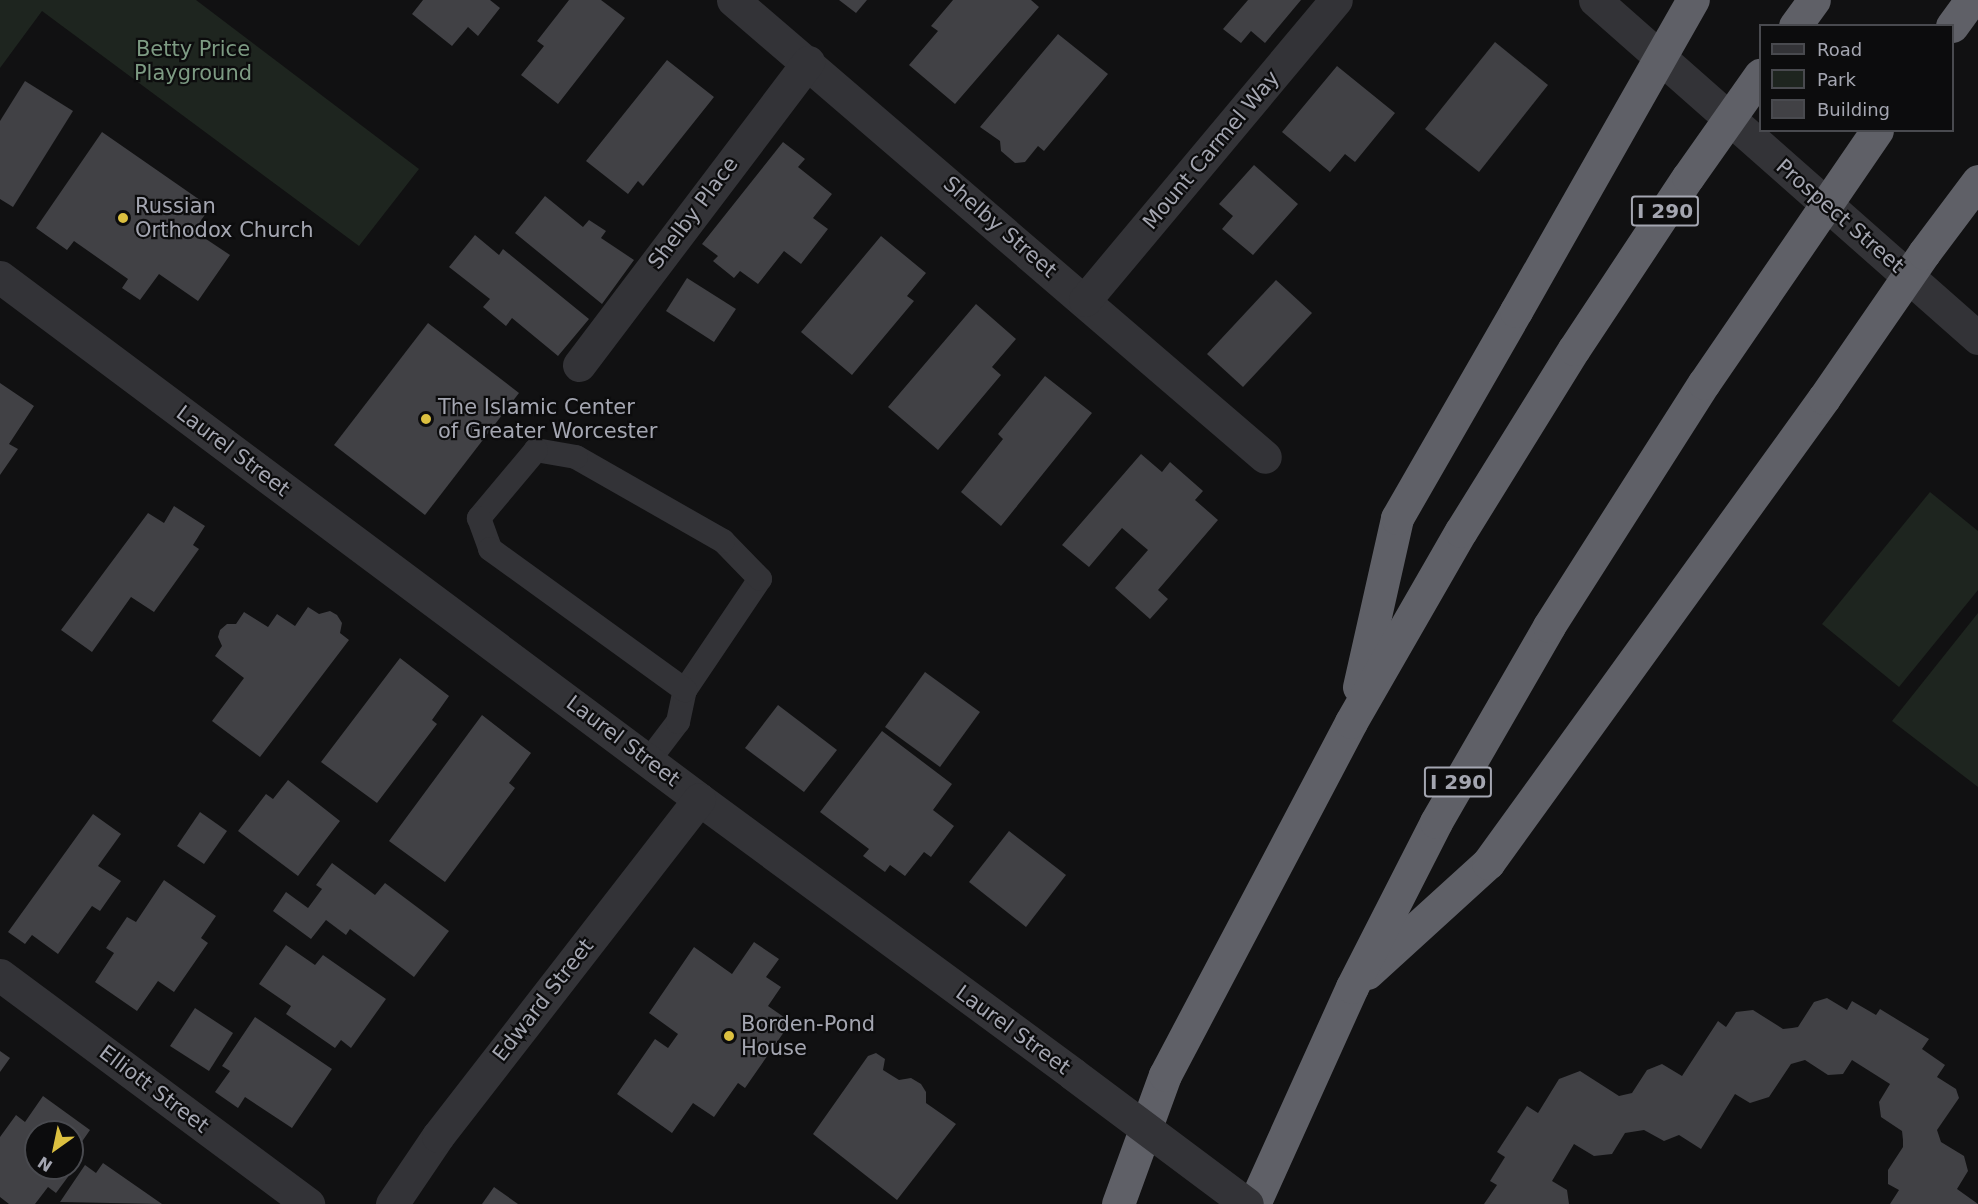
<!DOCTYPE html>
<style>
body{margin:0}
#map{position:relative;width:1978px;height:1204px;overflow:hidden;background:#111112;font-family:"DejaVu Sans",sans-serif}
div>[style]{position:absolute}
.green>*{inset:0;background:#1e251f}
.building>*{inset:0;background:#414145}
.service>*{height:24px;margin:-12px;padding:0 12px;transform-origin:12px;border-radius:12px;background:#333337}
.minor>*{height:33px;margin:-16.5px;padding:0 16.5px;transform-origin:16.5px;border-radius:16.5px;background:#333337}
.motorway>*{height:33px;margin:-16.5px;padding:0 16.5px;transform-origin:16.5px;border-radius:16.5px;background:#5f6067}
.minor-bridge>*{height:33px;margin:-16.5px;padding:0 16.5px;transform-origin:16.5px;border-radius:16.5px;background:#333337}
.motorway-bridge>*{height:33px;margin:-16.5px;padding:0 16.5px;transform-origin:16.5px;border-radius:16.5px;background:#5f6067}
.dots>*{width:16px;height:16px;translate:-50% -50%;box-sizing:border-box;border:3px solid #0c0c0d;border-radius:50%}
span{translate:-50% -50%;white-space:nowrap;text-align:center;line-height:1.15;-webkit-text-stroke:4.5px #0c0c0d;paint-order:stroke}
.shield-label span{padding:2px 4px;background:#0c0c0d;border:2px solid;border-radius:4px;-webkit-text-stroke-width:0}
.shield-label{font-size:20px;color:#a4a6b1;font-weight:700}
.park-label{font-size:21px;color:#7d9b83}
.street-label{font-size:21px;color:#a4a6b1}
.poi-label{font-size:21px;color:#a4a6b1}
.left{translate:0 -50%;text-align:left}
.legend{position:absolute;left:1759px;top:24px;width:195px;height:108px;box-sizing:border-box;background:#0c0c0d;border:2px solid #494a4f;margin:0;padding:8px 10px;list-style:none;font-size:18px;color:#a4a6b1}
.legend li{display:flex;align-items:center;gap:12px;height:30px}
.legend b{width:30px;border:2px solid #494a4f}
.north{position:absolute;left:24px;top:1120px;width:60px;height:60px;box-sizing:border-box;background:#0c0c0d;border:2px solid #494a4f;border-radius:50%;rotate:213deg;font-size:16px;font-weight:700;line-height:24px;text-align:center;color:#a4a6b1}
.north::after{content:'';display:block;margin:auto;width:21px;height:27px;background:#dcc040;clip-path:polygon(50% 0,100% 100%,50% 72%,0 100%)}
</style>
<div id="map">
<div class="green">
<div style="clip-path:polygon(0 0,196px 0,419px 169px,359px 246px,42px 11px,0 68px)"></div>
<div style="clip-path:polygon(1930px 492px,1978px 531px,1978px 590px,1899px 687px,1822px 624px)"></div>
<div style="clip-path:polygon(1978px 613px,1978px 787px,1892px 721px)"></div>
</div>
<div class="building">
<div style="clip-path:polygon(423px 0,490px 0,500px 8px,478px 36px,468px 27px,452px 46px,412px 14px)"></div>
<div style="clip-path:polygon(569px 0,601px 0,625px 18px,558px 104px,521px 75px,544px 46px,537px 41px)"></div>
<div style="clip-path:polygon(839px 0,867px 0,856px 13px)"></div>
<div style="clip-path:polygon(953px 0,1031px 0,1039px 7px,955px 104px,909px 65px,938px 31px,931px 26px)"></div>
<div style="clip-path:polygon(1248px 0,1301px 0,1265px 43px,1251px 31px,1241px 43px,1223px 29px)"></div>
<div style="clip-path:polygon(1058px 34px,1108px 74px,1044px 151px,1038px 146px,1025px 162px,1015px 163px,1001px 151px,1000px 141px,980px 127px)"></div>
<div style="clip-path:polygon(1495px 42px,1548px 85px,1479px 172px,1425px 129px)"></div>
<div style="clip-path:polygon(667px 60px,714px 97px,643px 186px,638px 181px,628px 194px,586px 161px)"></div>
<div style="clip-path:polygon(1337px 66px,1395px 113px,1355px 162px,1345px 154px,1330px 172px,1282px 132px)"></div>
<div style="clip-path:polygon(25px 81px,73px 111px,13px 207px,0 199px,0 121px)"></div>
<div style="clip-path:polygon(102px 132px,210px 207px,194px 231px,230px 255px,198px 301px,159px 274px,140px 300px,122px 288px,128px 279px,74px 241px,67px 250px,36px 228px)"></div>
<div style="clip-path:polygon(783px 142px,805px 159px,798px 167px,832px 194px,813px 218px,828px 229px,801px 264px,784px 251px,758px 284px,740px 271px,734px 278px,713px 261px,718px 256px,702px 244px)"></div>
<div style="clip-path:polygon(1254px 165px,1298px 204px,1253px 255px,1222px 229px,1233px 216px,1219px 204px)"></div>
<div style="clip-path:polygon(545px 196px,583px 227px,589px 220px,606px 231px,601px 238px,634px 260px,602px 304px,515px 233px)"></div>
<div style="clip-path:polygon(475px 235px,499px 255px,503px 249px,589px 319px,558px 356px,512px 318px,506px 326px,483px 307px,490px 299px,449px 267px)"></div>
<div style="clip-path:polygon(881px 236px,926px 273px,907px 296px,914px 301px,852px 375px,801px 332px)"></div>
<div style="clip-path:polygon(687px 278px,736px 309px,714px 342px,666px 311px)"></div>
<div style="clip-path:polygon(1276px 280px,1312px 313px,1243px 387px,1207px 354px)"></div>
<div style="clip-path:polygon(976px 304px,1016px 339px,992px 367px,1001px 375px,938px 450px,888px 407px)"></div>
<div style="clip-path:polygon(428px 323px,519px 393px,425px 515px,334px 445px)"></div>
<div style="clip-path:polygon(1045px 376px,1092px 413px,1001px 526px,961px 492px,1003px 439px,998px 434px)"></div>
<div style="clip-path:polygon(0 383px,34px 406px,9px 444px,18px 449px,0 475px)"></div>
<div style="clip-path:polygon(1141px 454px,1162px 472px,1170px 462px,1203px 491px,1195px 500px,1218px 520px,1158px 590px,1168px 599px,1150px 619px,1115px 588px,1148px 550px,1122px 528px,1089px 567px,1062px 545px)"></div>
<div style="clip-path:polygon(174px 506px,205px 526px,193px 545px,199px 549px,154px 612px,131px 597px,92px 652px,61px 630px,148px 513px,164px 523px)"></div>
<div style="clip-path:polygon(308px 607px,319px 614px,330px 611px,337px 615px,342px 623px,340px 633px,349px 640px,260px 757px,212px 721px,244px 678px,215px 656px,222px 646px,218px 637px,220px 630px,227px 624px,236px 624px,244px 612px,268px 627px,277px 614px,295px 626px)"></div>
<div style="clip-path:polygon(400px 658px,449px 696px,432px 720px,437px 724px,377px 803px,321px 762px)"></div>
<div style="clip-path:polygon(925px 672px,980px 712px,940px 767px,885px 727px)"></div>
<div style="clip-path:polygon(778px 705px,837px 750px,804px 792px,745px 748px)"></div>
<div style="clip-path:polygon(482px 715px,531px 753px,509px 783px,515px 788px,445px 882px,389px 841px)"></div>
<div style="clip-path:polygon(882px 731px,952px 784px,933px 810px,954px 826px,931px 857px,924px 852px,905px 876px,890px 865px,885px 872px,863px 856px,869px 849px,820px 812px)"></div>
<div style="clip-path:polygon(288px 780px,340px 821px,298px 876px,238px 831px,266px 794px,273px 799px)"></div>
<div style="clip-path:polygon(200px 812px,227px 831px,204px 864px,177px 846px)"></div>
<div style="clip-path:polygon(93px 814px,121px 834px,98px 866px,121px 881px,100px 911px,92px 906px,58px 954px,32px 935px,25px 944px,8px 932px)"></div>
<div style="clip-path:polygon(1009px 831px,1066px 875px,1026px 927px,969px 882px)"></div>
<div style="clip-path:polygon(332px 863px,375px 895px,385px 883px,449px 931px,414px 977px,350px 929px,346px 935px,326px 920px,311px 939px,273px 911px,286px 892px,308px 908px,322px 889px,316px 885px)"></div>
<div style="clip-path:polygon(164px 880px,216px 916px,201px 938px,208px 943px,174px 992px,158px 981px,137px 1011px,95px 982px,114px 953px,106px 948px,127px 917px,136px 922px)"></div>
<div style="clip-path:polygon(754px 942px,779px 959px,766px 977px,781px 987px,768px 1006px,791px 1022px,745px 1088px,738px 1083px,714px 1117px,693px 1103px,672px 1133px,617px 1094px,655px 1039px,668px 1048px,678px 1034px,649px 1013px,694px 947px,732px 974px)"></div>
<div style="clip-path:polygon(286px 945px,315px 965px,323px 955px,386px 999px,351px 1048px,341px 1040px,335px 1048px,286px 1014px,291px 1006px,259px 984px)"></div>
<div style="clip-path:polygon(1827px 998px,1847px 1010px,1852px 1001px,1876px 1015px,1880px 1009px,1929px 1039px,1922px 1049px,1945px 1065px,1937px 1077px,1956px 1089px,1959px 1098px,1937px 1130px,1941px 1142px,1964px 1156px,1968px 1171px,1957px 1189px,1978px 1204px,1890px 1204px,1899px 1190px,1888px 1184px,1888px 1170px,1903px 1147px,1903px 1140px,1902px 1131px,1881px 1117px,1879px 1102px,1890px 1084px,1852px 1060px,1843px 1074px,1828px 1075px,1805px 1060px,1791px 1064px,1769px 1097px,1750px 1103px,1735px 1094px,1701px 1149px,1679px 1135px,1664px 1141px,1644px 1130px,1625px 1133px,1612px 1154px,1594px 1156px,1574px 1144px,1552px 1181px,1567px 1190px,1569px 1204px,1484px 1204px,1497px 1185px,1490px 1181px,1505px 1157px,1497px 1152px,1527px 1106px,1538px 1113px,1559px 1079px,1580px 1071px,1619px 1096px,1632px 1093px,1647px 1070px,1662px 1064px,1682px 1076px,1718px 1021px,1726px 1027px,1736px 1012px,1753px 1010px,1783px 1029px,1792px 1028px,1798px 1027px,1814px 1002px)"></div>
<div style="clip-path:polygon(195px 1008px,233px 1033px,209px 1071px,170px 1046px)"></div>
<div style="clip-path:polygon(255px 1017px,332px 1069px,292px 1128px,245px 1097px,238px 1108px,215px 1092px,230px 1071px,222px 1066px)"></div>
<div style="clip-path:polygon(0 1051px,10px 1058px,0 1072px)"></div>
<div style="clip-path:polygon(876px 1053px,885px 1059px,883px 1070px,899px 1080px,911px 1078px,921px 1084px,926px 1092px,926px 1103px,956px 1124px,897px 1200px,813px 1134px,868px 1056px)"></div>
<div style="clip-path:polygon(43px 1096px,90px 1130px,72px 1156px,72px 1132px,36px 1132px,36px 1168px,72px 1168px,72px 1163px,76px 1166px,56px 1193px,48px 1187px,35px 1204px,9px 1204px,0 1197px,0 1137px,16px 1115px,25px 1122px)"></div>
<div style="clip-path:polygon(103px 1163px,162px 1204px,60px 1202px,85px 1165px,96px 1173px)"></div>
<div style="clip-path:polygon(494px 1187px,518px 1204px,482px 1204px)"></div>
</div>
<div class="service">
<div style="left:649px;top:760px;width:48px;rotate:-52.7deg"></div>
<div style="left:678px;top:722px;width:33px;rotate:-78deg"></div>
<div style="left:685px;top:690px;width:134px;rotate:-56deg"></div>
<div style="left:760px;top:579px;width:53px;rotate:-134.2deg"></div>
<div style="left:723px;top:541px;width:169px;rotate:-150.3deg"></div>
<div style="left:576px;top:457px;width:41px;rotate:-170.1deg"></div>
<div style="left:536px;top:450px;width:89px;rotate:130deg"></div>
<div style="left:479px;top:518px;width:33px;rotate:70deg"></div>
<div style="left:490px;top:549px;width:241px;rotate:35.9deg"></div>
</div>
<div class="minor">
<div style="left:733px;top:0;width:701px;rotate:40.66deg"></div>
<div style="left:1595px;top:0;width:511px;rotate:41.43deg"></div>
<div style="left:0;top:277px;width:872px;rotate:36.75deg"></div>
<div style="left:699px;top:799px;width:464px;rotate:36.3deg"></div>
<div style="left:1085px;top:300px;width:391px;rotate:-50.1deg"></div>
<div style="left:579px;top:365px;width:380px;rotate:-52.9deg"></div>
<div style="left:0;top:975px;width:384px;rotate:36.6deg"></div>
<div style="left:392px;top:1204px;width:82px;rotate:-55.9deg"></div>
<div style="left:438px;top:1136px;width:426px;rotate:-52.2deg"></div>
</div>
<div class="motorway">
<div style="left:1795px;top:26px;width:32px;rotate:-54deg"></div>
<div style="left:1952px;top:26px;width:32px;rotate:-54deg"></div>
<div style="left:1359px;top:687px;width:173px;rotate:-77.3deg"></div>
<div style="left:1397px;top:518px;width:239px;rotate:-60.1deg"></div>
<div style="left:1367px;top:973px;width:164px;rotate:-42.3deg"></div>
<div style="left:1488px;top:863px;width:574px;rotate:-54.15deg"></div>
<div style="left:1118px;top:1204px;width:137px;rotate:-70deg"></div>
<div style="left:1165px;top:1075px;width:399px;rotate:-62.2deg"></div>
<div style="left:1351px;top:722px;width:220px;rotate:-60.1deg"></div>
<div style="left:1461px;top:531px;width:214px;rotate:-58.2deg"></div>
<div style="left:1254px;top:1204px;width:238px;rotate:-65.7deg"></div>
<div style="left:1352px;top:987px;width:185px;rotate:-63deg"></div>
<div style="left:1436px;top:822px;width:226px;rotate:-60deg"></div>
<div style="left:1549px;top:626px;width:288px;rotate:-57.5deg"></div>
</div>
<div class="minor-bridge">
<div style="left:1073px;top:1074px;width:217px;rotate:36.8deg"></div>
</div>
<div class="motorway-bridge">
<div style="left:1516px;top:311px;width:358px;rotate:-60.4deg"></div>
<div style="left:1574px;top:349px;width:206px;rotate:-56.5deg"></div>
<div style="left:1688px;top:177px;width:125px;rotate:-54.8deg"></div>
<div style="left:1704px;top:383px;width:306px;rotate:-55.6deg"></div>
<div style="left:1824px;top:398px;width:176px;rotate:-55.4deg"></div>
<div style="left:1924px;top:253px;width:90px;rotate:-53.1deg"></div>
</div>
<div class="dots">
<div style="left:123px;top:218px;background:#dcc040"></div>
<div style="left:426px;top:419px;background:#dcc040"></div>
<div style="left:729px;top:1036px;background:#dcc040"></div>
</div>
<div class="shield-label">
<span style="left:1665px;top:211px">I 290</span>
<span style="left:1458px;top:782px">I 290</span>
</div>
<div class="park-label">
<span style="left:193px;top:61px">Betty Price<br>Playground</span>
</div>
<div class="street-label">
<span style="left:1211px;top:150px;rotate:-50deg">Mount Carmel Way</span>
<span style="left:693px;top:213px;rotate:-53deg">Shelby Place</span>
<span style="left:1840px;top:216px;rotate:41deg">Prospect Street</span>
<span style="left:1000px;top:227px;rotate:41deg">Shelby Street</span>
<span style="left:233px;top:451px;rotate:37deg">Laurel Street</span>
<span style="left:623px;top:741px;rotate:37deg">Laurel Street</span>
<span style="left:543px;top:1000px;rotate:-52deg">Edward Street</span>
<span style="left:1013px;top:1030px;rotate:36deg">Laurel Street</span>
<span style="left:154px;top:1089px;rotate:37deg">Elliott Street</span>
</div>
<div class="poi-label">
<span class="left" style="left:135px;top:218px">Russian<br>Orthodox Church</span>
<span class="left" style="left:438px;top:419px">The Islamic Center<br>of Greater Worcester</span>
<span class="left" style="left:741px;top:1036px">Borden-Pond<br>House</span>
</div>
<ul class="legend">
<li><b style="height:8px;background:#333337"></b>Road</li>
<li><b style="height:16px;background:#1e251f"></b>Park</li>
<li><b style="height:16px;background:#414145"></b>Building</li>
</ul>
<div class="north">N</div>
</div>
